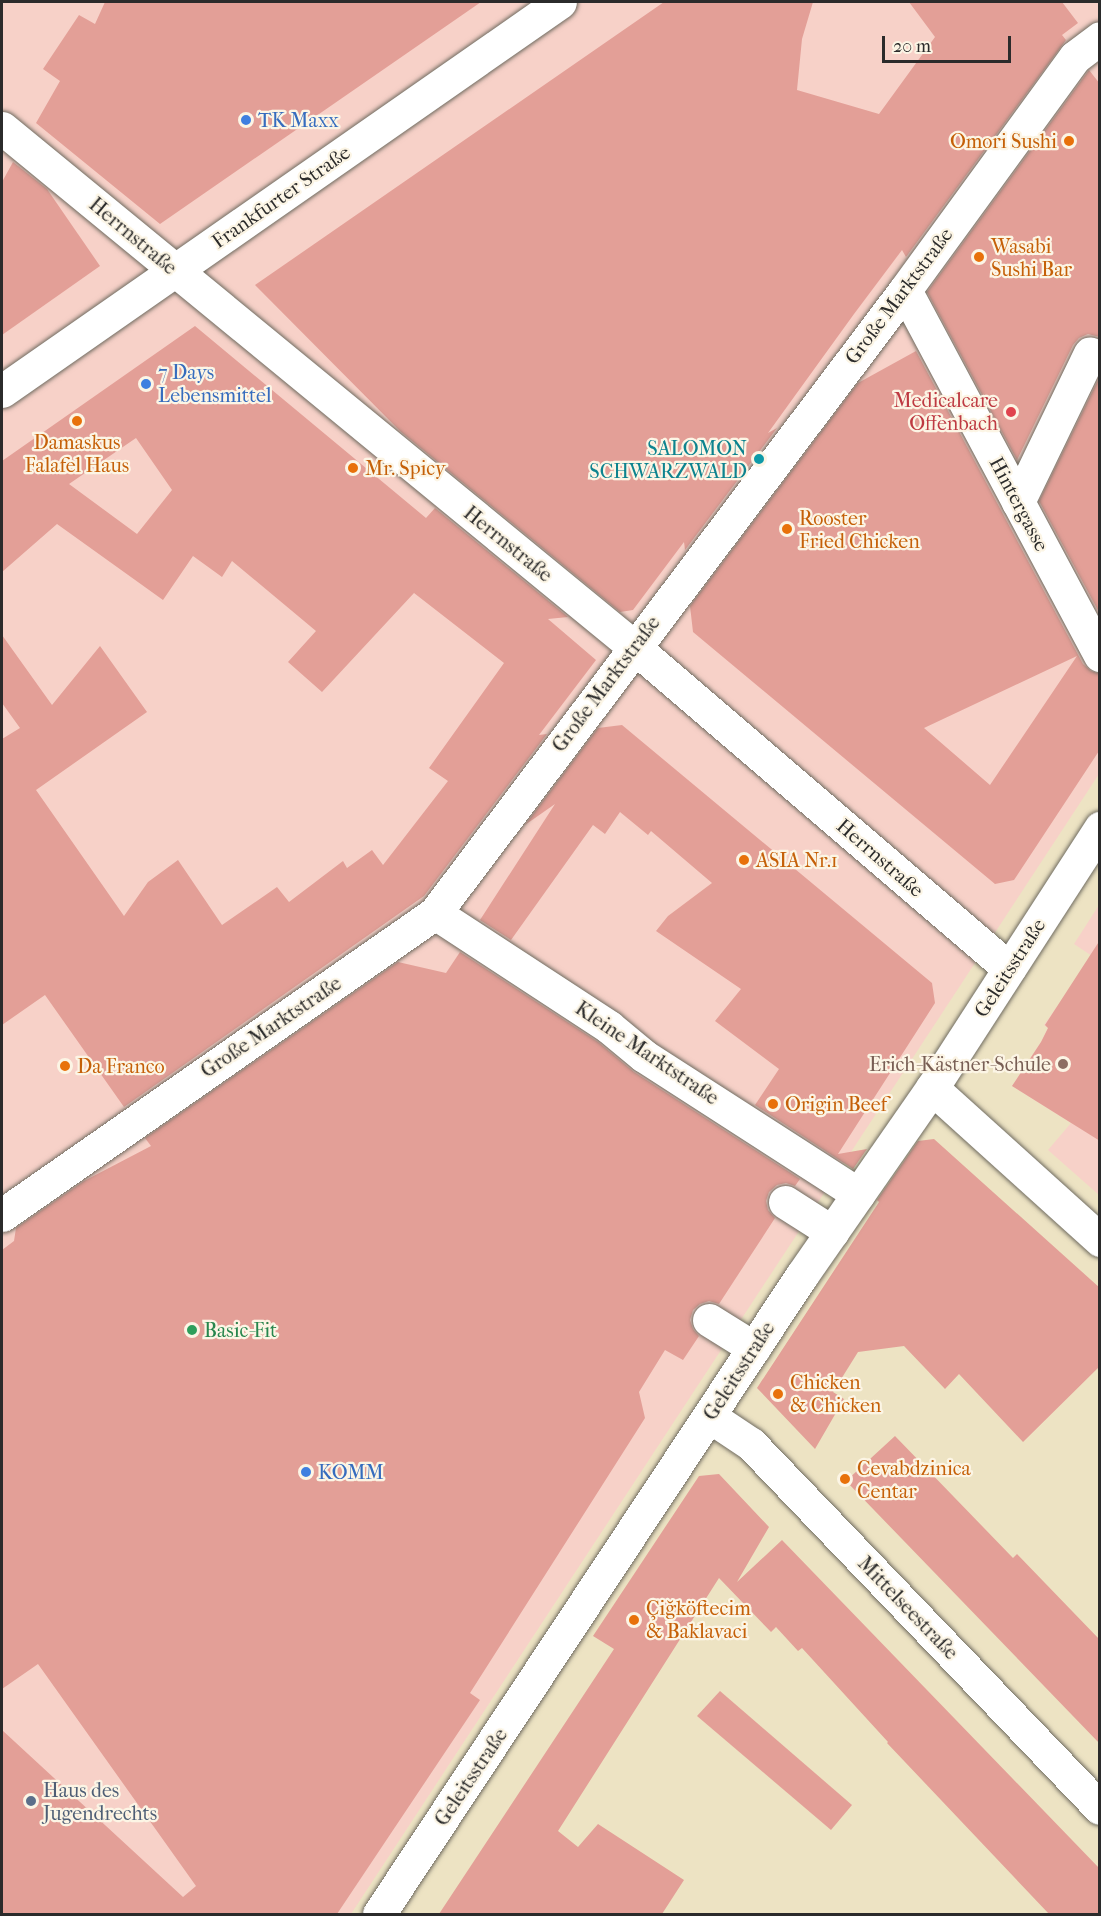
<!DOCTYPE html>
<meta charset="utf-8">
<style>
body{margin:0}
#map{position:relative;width:1101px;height:1916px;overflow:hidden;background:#ede3c3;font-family:"IM FELL French Canon",serif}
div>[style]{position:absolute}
.built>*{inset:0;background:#f7d1c8}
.building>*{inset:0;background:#e39f97}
.roads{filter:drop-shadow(0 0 2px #6f6b60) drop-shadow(0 0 2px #6f6b60)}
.minor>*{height:33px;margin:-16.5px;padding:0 16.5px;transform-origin:16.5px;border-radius:16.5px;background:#fff}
.dots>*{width:16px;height:16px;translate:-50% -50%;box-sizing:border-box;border:3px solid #fcf5e5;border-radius:50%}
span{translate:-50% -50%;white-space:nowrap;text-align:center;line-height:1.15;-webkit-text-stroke:4.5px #fcf5e5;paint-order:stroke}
.shop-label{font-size:20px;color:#366cbe}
.left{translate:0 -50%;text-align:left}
.food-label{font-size:20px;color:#c56008}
.right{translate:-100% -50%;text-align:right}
.street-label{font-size:20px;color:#2b2b2b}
.health-label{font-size:20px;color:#be3a42}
.culture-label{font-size:20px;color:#0d838f}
.education-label{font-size:20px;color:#785e54}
.leisure-label{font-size:20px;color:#27864d}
.service-label{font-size:20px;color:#4e5e75}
.frame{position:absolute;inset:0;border:3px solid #2b2b2b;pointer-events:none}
.scale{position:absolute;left:882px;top:36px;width:129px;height:27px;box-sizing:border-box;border:3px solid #2b2b2b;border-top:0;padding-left:8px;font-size:18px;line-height:21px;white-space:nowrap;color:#2b2b2b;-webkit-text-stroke:4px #fcf5e5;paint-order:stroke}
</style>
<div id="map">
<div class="built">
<div style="clip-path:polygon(2px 2px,1099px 2px,1099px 774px,351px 1914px,2px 1914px)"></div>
<div style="clip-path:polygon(1099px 905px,1099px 1195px,1048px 1150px,1071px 1123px,1012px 1086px,1041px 1042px,1048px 1028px,1044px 1025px,1056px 1008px,1060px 1011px,1095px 958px,1074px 944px)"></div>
</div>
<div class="building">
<div style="clip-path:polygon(105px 2px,481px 2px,160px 224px,36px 123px,60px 81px,43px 69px,79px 15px,95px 24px)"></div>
<div style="clip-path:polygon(664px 2px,813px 2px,802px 39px,797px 90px,879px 114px,935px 37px,909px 2px,1062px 2px,1078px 23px,1062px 35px,1066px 40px,906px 257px,902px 250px,854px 314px,768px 433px,777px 428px,685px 550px,684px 542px,633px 610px,620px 612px,400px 431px,255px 285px)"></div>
<div style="clip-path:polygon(1089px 70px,1100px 84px,1100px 337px,1088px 334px,1079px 338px,1073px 345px,1017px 460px,927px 292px)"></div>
<div style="clip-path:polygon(13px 162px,47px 189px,100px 266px,2px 335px,2px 182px)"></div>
<div style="clip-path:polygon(evenodd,195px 326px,426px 518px,435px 508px,568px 617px,548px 619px,596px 660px,539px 735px,547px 734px,424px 896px,124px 1107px,45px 995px,2px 1025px,2px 739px,20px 728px,2px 703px,2px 635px,52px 705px,100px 646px,147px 712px,36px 790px,124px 916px,148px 882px,178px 860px,222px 925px,277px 887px,289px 902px,343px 861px,347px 868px,372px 850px,383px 865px,448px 781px,429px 768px,504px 663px,414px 593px,322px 692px,288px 662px,316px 631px,232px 561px,222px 577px,193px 556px,163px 600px,57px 524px,2px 572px,2px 461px,195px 326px,136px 438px,172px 490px,137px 534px,69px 484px,136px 438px)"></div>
<div style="clip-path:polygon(evenodd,916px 351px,1083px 664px,1091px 671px,1100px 674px,1099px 751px,1014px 880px,995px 884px,693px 632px,690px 606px,858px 383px,916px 351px,1077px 656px,990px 785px,924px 728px,1077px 656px)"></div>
<div style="clip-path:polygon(1100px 376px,1100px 614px,1039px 501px)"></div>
<div style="clip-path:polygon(622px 725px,932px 983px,935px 1003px,838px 1154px,867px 1149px,853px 1169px,755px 1105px,779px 1069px,715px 1021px,741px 989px,656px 931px,668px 916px,712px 883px,651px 831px,648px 835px,620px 812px,605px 834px,593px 825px,511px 940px,480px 920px,555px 804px,525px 825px,598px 728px)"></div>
<div style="clip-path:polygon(1100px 940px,1100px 1141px,1012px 1086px,1041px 1042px,1048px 1028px,1045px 1025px)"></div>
<div style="clip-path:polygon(460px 952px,598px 1042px,634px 1072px,800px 1179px,795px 1186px,786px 1183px,777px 1185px,769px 1192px,766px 1201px,768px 1210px,775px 1218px,719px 1304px,709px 1301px,700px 1304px,693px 1310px,690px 1320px,693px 1329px,699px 1336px,683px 1360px,665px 1350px,639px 1392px,645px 1418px,470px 1693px,480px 1700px,337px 1914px,2px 1914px,2px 1730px,183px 1897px,196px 1886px,38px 1664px,2px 1689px,2px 1250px,14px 1241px,16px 1228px,84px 1181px,151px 1146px,145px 1138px,398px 962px,446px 973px)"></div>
<div style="clip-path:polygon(934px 1139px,1100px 1288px,1100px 1366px,1023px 1442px,959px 1374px,945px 1389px,904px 1346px,858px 1352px,833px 1392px,844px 1399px,815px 1449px,757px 1388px,879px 1202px,877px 1200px,918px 1141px)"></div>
<div style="clip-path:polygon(895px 1436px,1013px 1558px,1017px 1554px,1100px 1640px,1100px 1744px,846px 1481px)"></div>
<div style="clip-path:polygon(719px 1474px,769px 1527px,737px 1582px,782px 1540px,1100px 1869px,1100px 1914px,1049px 1914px,887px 1743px,888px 1742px,802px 1648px,798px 1651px,776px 1627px,771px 1632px,719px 1578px,558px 1831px,578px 1847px,598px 1824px,684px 1880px,662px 1914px,439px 1914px,614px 1649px,593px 1636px,699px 1476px)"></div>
<div style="clip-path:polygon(720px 1691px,852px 1805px,831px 1830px,697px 1716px)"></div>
</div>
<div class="roads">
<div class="minor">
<div style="left:2px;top:128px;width:818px;rotate:39.39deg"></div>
<div style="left:634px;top:647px;width:494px;rotate:40.6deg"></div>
<div style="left:905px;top:290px;width:414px;rotate:61.9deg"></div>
<div style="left:2px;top:391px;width:680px;rotate:-34.88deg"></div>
<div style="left:1018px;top:502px;width:165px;rotate:-64.2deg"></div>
<div style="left:435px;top:913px;width:208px;rotate:33.2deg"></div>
<div style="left:609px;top:1027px;width:45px;rotate:39.6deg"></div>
<div style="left:644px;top:1056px;width:255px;rotate:32.8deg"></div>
<div style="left:932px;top:1088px;width:227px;rotate:42.1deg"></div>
<div style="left:785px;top:1202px;width:56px;rotate:32.6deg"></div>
<div style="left:2px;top:1215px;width:528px;rotate:-34.89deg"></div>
<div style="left:435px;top:913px;width:780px;rotate:-52.97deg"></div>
<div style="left:905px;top:290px;width:288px;rotate:-53.9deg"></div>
<div style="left:1075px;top:57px;width:31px;rotate:-37deg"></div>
<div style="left:709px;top:1320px;width:53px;rotate:31.9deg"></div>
<div style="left:709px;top:1416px;width:50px;rotate:33.7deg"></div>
<div style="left:751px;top:1444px;width:504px;rotate:46.21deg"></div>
<div style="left:379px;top:1914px;width:766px;rotate:-56.5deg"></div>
<div style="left:802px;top:1275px;width:228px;rotate:-55.2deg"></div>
<div style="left:932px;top:1088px;width:310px;rotate:-57.1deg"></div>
</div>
</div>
<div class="dots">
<div style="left:246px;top:120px;background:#3f7fe0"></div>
<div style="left:1069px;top:141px;background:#e8710a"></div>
<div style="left:979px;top:257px;background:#e8710a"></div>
<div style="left:146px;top:384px;background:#3f7fe0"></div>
<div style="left:1011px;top:412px;background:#e0444e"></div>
<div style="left:77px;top:421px;background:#e8710a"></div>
<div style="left:759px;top:459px;background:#0f9aa8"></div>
<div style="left:353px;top:468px;background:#e8710a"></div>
<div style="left:787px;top:529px;background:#e8710a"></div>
<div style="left:744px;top:860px;background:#e8710a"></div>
<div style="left:1063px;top:1064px;background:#8d6e63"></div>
<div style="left:65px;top:1066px;background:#e8710a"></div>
<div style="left:773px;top:1104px;background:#e8710a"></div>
<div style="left:192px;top:1330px;background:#2e9e5b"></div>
<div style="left:778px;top:1394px;background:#e8710a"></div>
<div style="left:306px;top:1472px;background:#3f7fe0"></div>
<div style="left:845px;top:1479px;background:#e8710a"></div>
<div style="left:634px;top:1620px;background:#e8710a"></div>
<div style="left:31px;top:1801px;background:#5c6f8a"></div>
</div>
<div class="shop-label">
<span class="left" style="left:258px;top:120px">TK Maxx</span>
<span class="left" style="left:158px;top:384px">7 Days<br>Lebensmittel</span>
<span class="left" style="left:318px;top:1472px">KOMM</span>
</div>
<div class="food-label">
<span class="right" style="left:1057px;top:141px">Omori Sushi</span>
<span class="left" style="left:991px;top:258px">Wasabi<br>Sushi Bar</span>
<span style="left:77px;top:454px">Damaskus<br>Falafel Haus</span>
<span class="left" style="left:365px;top:468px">Mr. Spicy</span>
<span class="left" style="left:799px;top:530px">Rooster<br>Fried Chicken</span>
<span class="left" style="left:756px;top:860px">ASIA Nr.1</span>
<span class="left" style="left:77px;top:1066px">Da Franco</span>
<span class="left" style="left:785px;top:1104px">Origin Beef</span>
<span class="left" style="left:790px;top:1394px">Chicken<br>&amp; Chicken</span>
<span class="left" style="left:857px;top:1480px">Cevabdzinica<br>Centar</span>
<span class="left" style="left:646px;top:1620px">Çiğköftecim<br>&amp; Baklavaci</span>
</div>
<div class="street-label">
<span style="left:281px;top:197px;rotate:-35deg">Frankfurter Straße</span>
<span style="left:133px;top:236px;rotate:40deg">Herrnstraße</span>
<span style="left:899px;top:296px;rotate:-53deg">Große Marktstraße</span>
<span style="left:1019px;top:504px;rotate:62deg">Hintergasse</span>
<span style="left:508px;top:544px;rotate:39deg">Herrnstraße</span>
<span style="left:606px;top:684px;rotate:-53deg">Große Marktstraße</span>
<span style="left:880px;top:858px;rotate:41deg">Herrnstraße</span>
<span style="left:1010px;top:968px;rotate:-57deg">Geleitsstraße</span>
<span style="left:271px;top:1027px;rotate:-34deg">Große Marktstraße</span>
<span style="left:647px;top:1053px;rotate:34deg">Kleine Marktstraße</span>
<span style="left:739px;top:1371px;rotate:-57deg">Geleitsstraße</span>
<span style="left:908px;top:1608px;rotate:46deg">Mittelseestraße</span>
<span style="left:471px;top:1777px;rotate:-56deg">Geleitsstraße</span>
</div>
<div class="health-label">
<span class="right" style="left:998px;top:412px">Medicalcare<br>Offenbach</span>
</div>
<div class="culture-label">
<span class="right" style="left:747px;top:460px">SALOMON<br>SCHWARZWALD</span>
</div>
<div class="education-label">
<span class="right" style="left:1051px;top:1064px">Erich-Kästner-Schule</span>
</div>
<div class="leisure-label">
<span class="left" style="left:204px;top:1330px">Basic-Fit</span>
</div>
<div class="service-label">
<span class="left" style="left:43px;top:1802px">Haus des<br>Jugendrechts</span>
</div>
<div class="frame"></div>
<div class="scale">20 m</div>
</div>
